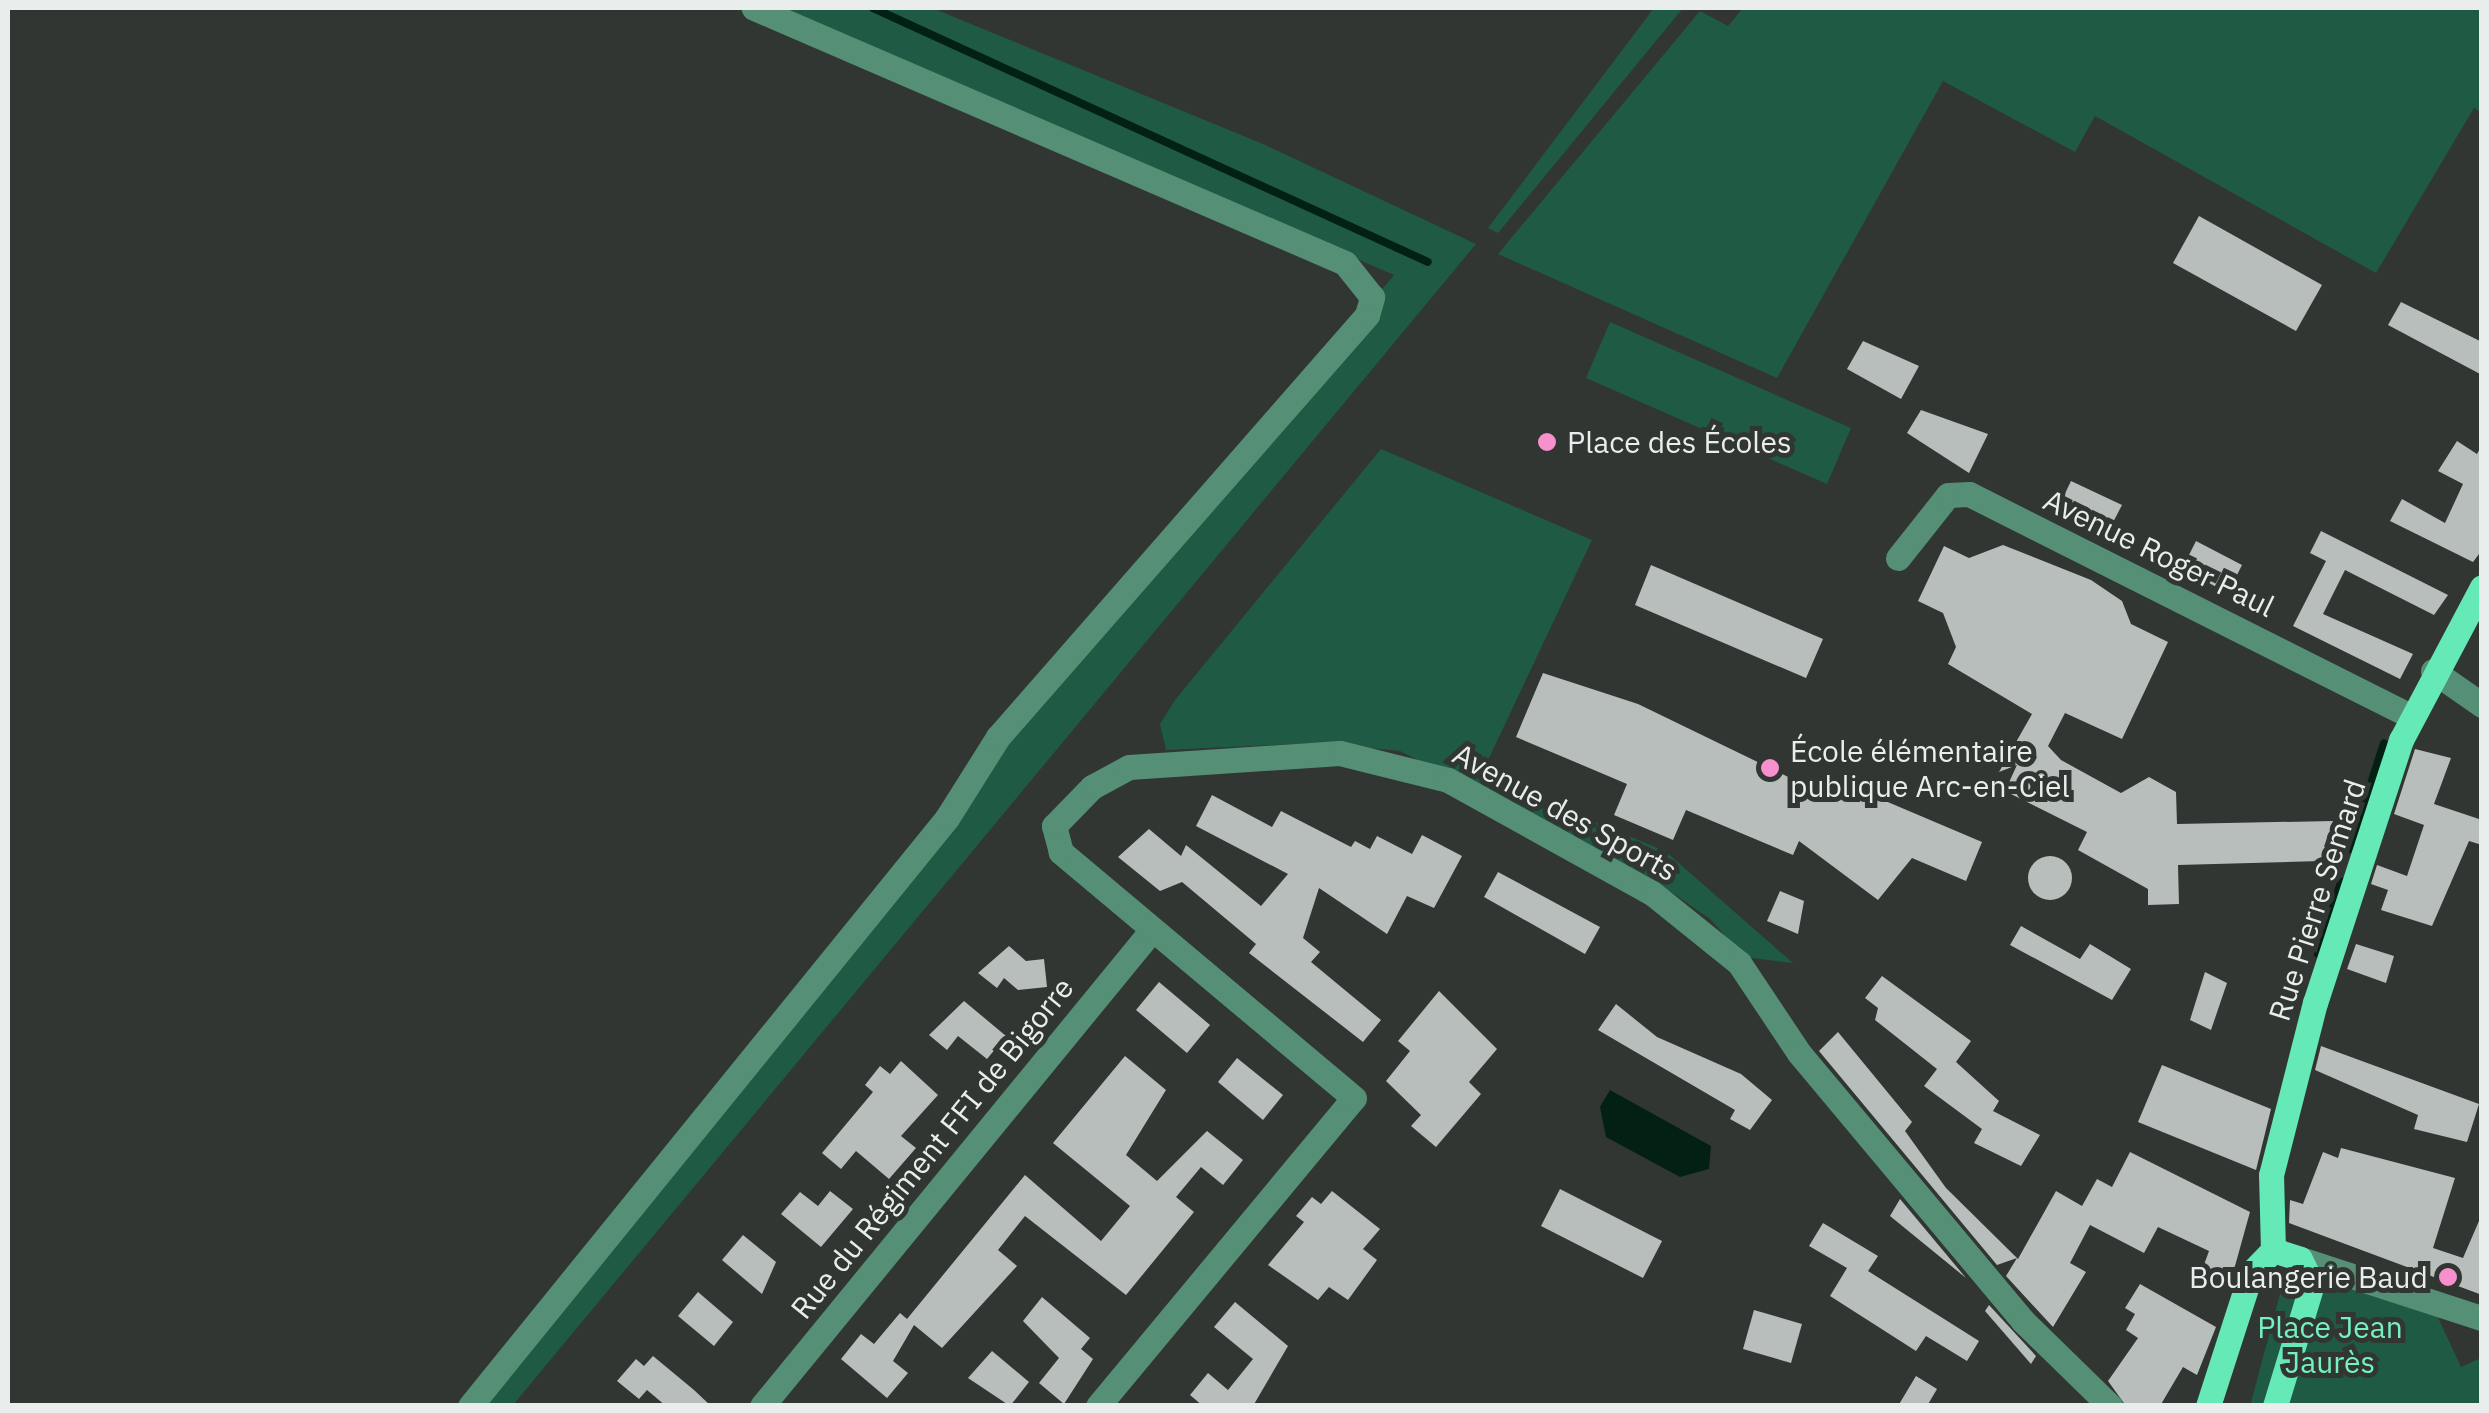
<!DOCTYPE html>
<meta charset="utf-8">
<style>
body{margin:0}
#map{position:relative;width:2489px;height:1413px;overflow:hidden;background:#313633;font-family:"IBM Plex Sans",sans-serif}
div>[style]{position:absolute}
.green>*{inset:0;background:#1f5a44}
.water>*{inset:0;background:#032015}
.stream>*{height:8px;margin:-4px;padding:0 4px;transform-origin:4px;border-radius:4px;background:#032015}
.building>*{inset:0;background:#b8bebb}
.round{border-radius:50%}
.minor>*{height:25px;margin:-12.5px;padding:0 12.5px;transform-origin:12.5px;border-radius:12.5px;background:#548f76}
.major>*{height:25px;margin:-12.5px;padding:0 12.5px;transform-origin:12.5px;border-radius:12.5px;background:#65e9b6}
.dots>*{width:28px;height:28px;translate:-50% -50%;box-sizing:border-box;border:5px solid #313633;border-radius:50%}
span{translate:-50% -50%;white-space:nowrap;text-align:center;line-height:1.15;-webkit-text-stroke:10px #313633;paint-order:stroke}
.poi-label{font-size:30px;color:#e9edeb}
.left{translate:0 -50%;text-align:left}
.right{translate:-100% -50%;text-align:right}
.street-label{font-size:30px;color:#e9edeb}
.park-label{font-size:30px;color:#74f1bf}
.frame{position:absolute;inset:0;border:10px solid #e9edeb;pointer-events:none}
</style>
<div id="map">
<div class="green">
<div style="clip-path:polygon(776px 8px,932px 8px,1263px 144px,1476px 244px,513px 1405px,460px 1406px,1394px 275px)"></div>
<div style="clip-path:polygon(1654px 8px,1683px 8px,1498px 233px,1488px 228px)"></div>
<div style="clip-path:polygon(1743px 8px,2481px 8px,2481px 112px,2474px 108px,2376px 273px,2095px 116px,2075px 152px,1943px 81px,1777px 378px,1498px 254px,1700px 11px,1728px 26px)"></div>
<div style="clip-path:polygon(1610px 322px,1851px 428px,1827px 484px,1586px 378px)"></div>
<div style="clip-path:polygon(1381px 449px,1592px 540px,1481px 775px,1665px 851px,1793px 963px,1744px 957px,1710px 919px,1651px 878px,1400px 751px,1316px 743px,1166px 750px,1160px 724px,1175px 700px)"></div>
<div style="clip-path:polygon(2287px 1268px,2435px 1311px,2461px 1367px,2481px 1358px,2481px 1405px,2250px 1406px)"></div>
</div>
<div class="water">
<div style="clip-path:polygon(1610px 1090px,1711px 1146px,1709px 1169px,1680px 1177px,1606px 1137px,1600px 1107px)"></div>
</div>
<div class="stream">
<div style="left:873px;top:8px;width:610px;rotate:24.59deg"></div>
<div style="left:2350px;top:849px;width:111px;rotate:-72.2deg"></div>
<div style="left:2318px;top:954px;width:76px;rotate:-72.3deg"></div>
</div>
<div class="building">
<div style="clip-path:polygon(2199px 216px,2322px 285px,2296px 331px,2173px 263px)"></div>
<div style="clip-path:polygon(2401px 302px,2482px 342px,2482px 375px,2388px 325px)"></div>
<div style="clip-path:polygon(1863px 341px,1919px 366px,1901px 399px,1847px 369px)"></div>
<div style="clip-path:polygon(1921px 410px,1988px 434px,1969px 473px,1907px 433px)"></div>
<div style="clip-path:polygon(2457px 441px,2477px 454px,2482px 445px,2482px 550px,2473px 562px,2390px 521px,2402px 499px,2445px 523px,2463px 484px,2438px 471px)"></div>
<div style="clip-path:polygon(2071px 481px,2122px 505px,2108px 532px,2058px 508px)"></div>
<div style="clip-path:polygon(2321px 531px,2448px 595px,2434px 615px,2345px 570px,2323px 614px,2413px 654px,2400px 679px,2293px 626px,2326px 561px,2310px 553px)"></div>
<div style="clip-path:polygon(2196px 541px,2242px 565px,2228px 593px,2182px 569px)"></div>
<div style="clip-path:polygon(2003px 545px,2091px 580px,2122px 601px,2131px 624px,2168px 642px,2122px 739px,2065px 713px,2048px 746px,2061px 760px,2121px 793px,2149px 777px,2176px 792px,2177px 824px,2333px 821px,2321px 861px,2178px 865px,2179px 904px,2148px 905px,2148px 889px,2078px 850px,2087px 832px,2005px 791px,2017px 765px,1999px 772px,2032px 714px,1948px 664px,1956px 647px,1943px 613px,1918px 601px,1944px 546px,1969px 558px)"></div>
<div style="clip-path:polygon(1651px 565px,1823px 639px,1806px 678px,1635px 605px)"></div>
<div style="clip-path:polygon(1543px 673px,1638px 704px,1836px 800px,1843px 783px,1982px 842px,1966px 881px,1912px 858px,1878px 900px,1799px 841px,1793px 855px,1686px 810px,1673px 840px,1614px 815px,1627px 784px,1516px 737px)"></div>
<div style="clip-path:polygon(2415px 749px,2451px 758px,2434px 804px,2482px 820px,2482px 845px,2469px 841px,2432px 926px,2381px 910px,2388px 890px,2371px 884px,2377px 865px,2407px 876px,2424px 825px,2394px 814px)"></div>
<div style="clip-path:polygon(1212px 795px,1272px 827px,1281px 811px,1351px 847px,1355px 841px,1370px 849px,1377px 836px,1412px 854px,1422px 835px,1462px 856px,1434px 908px,1407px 896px,1387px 934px,1319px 888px,1303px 938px,1320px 952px,1311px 962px,1381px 1020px,1363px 1042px,1249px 953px,1256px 944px,1182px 882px,1160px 891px,1118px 857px,1149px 829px,1181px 856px,1186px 845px,1261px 906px,1288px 874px,1196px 826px)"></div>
<div class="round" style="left:2028px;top:856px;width:44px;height:44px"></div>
<div style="clip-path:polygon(1498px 872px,1600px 927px,1585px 954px,1484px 897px)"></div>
<div style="clip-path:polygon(1780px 891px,1804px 901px,1798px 934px,1767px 921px)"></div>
<div style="clip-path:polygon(2021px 926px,2080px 959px,2090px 944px,2131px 969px,2112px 1000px,2010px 945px)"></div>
<div style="clip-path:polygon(2356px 944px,2394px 956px,2386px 983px,2347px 969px)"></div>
<div style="clip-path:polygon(1009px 946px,1026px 961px,1044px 959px,1047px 987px,1018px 990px,1004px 978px,997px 988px,978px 973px)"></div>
<div style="clip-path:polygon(2205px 972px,2227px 983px,2211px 1030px,2190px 1020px)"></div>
<div style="clip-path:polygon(1882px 976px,1971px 1041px,1956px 1062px,1999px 1101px,1993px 1111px,2040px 1135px,2021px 1166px,1974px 1143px,1982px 1129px,1924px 1086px,1937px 1069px,1875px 1020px,1878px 1008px,1865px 998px)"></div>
<div style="clip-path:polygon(1159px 982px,1210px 1025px,1187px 1053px,1136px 1010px)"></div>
<div style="clip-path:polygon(1439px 991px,1497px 1049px,1469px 1082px,1481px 1094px,1436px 1147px,1411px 1126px,1421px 1115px,1386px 1081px,1410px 1051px,1398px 1041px)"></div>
<div style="clip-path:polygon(964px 1001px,1006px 1036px,987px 1059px,958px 1036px,947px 1050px,929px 1035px)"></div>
<div style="clip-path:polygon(1616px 1004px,1657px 1037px,1741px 1074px,1772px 1100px,1750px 1130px,1730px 1119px,1735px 1110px,1598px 1030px)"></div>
<div style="clip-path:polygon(1838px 1032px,1912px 1122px,1905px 1131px,1946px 1188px,2018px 1259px,2056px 1191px,2082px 1206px,2097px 1179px,2112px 1187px,2130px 1152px,2250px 1212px,2235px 1266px,2224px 1283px,2201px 1273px,2209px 1251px,2158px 1227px,2144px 1253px,2090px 1225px,2070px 1263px,2086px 1272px,2053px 1327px,2006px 1276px,2017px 1258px,1997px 1265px,1819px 1051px)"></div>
<div style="clip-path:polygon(2321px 1046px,2479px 1104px,2467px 1142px,2414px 1129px,2418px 1115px,2315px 1070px)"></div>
<div style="clip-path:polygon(1125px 1056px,1166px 1090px,1126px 1155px,1157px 1181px,1207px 1131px,1243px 1160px,1223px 1185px,1201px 1167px,1176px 1197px,1194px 1212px,1126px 1295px,1025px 1216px,998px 1250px,1017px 1266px,942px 1348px,914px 1325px,893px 1361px,908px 1373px,887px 1398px,841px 1359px,861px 1334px,874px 1344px,900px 1313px,907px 1319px,1025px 1175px,1101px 1241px,1130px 1206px,1053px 1143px)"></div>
<div style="clip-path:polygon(1237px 1058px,1283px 1095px,1263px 1120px,1218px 1082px)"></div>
<div style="clip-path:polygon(901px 1061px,938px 1095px,901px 1136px,916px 1148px,889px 1179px,856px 1151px,841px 1169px,822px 1153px,873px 1092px,865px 1085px,880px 1066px,890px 1074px)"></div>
<div style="clip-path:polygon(2162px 1065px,2271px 1109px,2256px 1170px,2138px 1122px)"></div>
<div style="clip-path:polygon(2341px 1148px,2455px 1178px,2433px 1248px,2463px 1258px,2482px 1214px,2482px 1295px,2289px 1223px,2290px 1200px,2303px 1204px,2323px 1152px,2338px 1158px)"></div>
<div style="clip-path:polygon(1560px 1189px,1662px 1241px,1643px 1278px,1541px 1226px)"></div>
<div style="clip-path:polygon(830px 1191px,853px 1209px,821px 1247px,781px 1214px,800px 1192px,818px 1206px)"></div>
<div style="clip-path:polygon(1332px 1191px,1380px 1229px,1363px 1249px,1377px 1260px,1348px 1300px,1329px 1287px,1318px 1300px,1268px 1265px,1304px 1222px,1296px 1216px,1312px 1197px,1321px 1204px)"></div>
<div style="clip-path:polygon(1900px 1199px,1966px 1278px,1890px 1216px)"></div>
<div style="clip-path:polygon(1823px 1223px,1878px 1256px,1868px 1271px,1979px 1341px,1967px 1361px,1926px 1336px,1916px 1351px,1830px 1296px,1847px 1268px,1809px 1246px)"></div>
<div style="clip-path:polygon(743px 1235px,776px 1262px,762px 1294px,722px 1260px)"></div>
<div style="clip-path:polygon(2140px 1284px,2216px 1327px,2197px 1375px,2183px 1367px,2160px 1406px,2126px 1406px,2108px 1381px,2138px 1338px,2126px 1330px,2135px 1314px,2125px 1308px)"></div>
<div style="clip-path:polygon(698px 1292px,733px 1322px,714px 1346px,678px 1316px)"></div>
<div style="clip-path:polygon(1042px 1297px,1090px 1338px,1081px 1349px,1093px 1359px,1064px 1404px,1039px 1383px,1059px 1358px,1023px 1321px)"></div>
<div style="clip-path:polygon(1235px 1302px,1288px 1346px,1253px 1406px,1203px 1406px,1190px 1395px,1208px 1373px,1228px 1390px,1253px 1359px,1214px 1327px)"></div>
<div style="clip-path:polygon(1989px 1305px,2036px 1356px,2031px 1364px,1985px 1311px)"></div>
<div style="clip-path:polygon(1754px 1310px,1802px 1324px,1791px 1363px,1743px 1349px)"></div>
<div style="clip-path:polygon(992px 1351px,1029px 1382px,1010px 1406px,968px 1378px)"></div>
<div style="clip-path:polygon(653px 1356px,694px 1390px,711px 1406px,666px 1406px,647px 1390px,639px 1399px,617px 1381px,636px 1359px,644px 1366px)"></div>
<div style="clip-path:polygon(1916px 1376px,1937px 1389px,1927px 1406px,1898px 1406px)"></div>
</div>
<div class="minor">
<div style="left:1898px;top:558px;width:80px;rotate:-51.6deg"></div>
<div style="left:1948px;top:495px;width:21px;rotate:-3deg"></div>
<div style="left:1969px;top:494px;width:495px;rotate:26.7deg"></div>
<div style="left:2433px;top:671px;width:60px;rotate:34.8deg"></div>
<div style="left:2300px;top:1259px;width:191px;rotate:18deg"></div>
<div style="left:470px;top:1406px;width:757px;rotate:-50.95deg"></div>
<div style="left:947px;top:818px;width:96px;rotate:-57.8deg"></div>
<div style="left:998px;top:737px;width:561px;rotate:-48.83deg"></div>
<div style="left:1367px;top:315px;width:19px;rotate:-74deg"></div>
<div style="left:1372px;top:297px;width:43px;rotate:-128.5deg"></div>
<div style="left:1345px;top:263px;width:644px;rotate:-156.66deg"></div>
<div style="left:762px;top:1406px;width:614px;rotate:-50.68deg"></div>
<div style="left:1098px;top:1406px;width:400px;rotate:-50.3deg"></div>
<div style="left:1354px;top:1098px;width:383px;rotate:-140deg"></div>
<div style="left:1061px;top:852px;width:27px;rotate:-105deg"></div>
<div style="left:1054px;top:826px;width:54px;rotate:-45.7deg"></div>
<div style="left:1092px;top:787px;width:42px;rotate:-28.4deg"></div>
<div style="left:1129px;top:767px;width:211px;rotate:-3.8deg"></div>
<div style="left:1340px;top:753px;width:111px;rotate:14deg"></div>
<div style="left:1448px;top:780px;width:233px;rotate:29deg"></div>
<div style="left:1652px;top:893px;width:112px;rotate:38.8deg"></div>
<div style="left:1739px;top:963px;width:108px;rotate:56.3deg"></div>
<div style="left:1799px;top:1053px;width:349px;rotate:50.1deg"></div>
<div style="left:2023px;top:1321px;width:122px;rotate:44.3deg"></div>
</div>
<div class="major">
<div style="left:2273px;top:1250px;width:75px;rotate:-91.5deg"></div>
<div style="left:2271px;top:1175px;width:178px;rotate:-75.7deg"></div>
<div style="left:2315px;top:1003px;width:277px;rotate:-71.9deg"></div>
<div style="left:2401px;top:740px;width:173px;rotate:-62.1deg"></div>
<div style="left:2273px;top:1250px;width:28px;rotate:18deg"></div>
<div style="left:2300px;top:1259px;width:28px;rotate:64deg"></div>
<div style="left:2312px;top:1284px;width:127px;rotate:106.9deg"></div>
<div style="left:2208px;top:1406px;width:140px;rotate:-72.1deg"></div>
<div style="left:2251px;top:1273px;width:32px;rotate:-46deg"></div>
</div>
<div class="dots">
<div style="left:1547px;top:442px;background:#f890cd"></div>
<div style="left:1770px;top:768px;background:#f890cd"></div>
<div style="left:2448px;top:1277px;background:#f890cd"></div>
</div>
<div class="poi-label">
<span class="left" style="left:1567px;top:442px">Place des Écoles</span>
<span class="left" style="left:1790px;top:768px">École élémentaire<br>publique Arc-en-Ciel</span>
<span class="right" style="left:2428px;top:1277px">Boulangerie Baud</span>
</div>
<div class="street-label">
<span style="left:2159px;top:553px;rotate:26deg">Avenue Roger Paul</span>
<span style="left:1565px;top:812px;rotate:29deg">Avenue des Sports</span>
<span style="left:2317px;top:900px;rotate:-72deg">Rue Pierre Semard</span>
<span style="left:932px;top:1148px;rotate:-51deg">Rue du Régiment FFI de Bigorre</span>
</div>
<div class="park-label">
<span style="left:2330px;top:1344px">Place Jean<br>Jaurès</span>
</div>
<div class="frame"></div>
</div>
